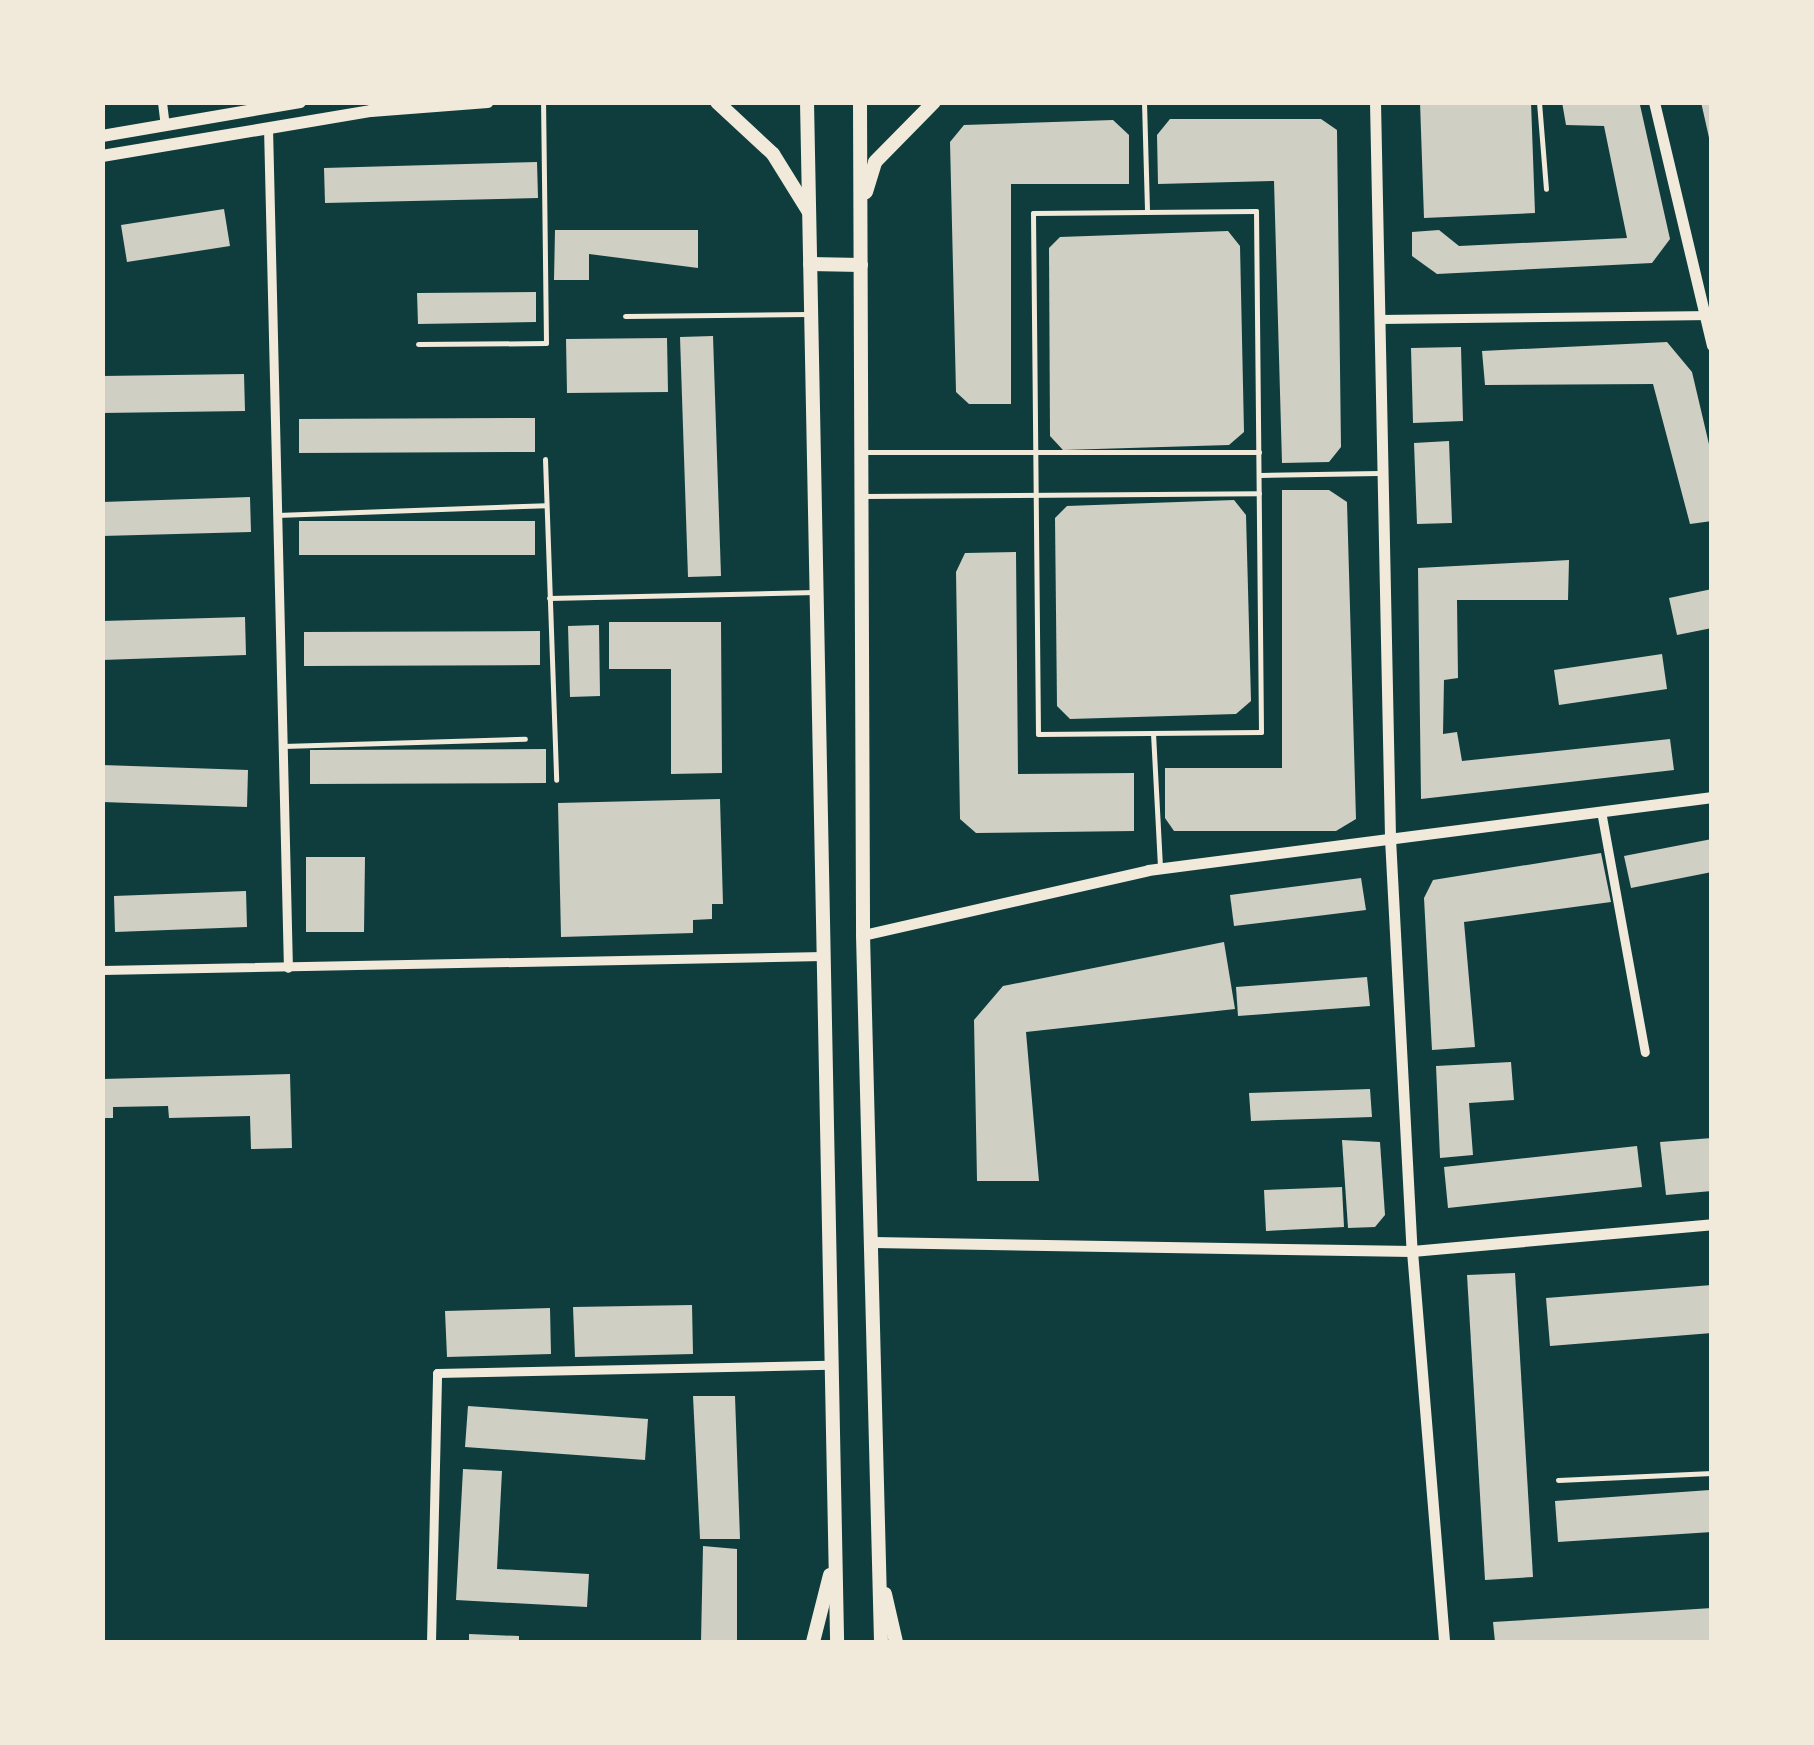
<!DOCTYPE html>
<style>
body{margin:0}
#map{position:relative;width:1814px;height:1745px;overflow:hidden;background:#0f3d3e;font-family:"Archivo Narrow",sans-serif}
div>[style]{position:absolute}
.building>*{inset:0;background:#cfcfc3}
.service>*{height:5px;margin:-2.5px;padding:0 2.5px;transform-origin:2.5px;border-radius:2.5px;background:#f1e9da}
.minor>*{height:9px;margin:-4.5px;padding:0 4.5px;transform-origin:4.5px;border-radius:4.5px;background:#f1e9da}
.tertiary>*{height:11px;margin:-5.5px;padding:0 5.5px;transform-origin:5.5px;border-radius:5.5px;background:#f1e9da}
.secondary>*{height:12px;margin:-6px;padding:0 6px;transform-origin:6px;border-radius:6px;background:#f1e9da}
.primary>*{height:14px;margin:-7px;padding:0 7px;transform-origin:7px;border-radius:7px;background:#f1e9da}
span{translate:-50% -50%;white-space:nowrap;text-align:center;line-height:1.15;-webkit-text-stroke:10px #f1e9da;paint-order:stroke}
.frame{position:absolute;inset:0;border:105px solid #f1e9da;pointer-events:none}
</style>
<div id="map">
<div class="building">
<div style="clip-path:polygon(1420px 102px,1531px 102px,1535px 213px,1424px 218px)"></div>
<div style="clip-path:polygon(1562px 102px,1640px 105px,1670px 239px,1652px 263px,1437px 274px,1412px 256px,1412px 232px,1439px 230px,1459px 246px,1627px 238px,1604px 126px,1566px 125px)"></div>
<div style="clip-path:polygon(1701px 102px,1712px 102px,1712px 142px,1710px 142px)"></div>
<div style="clip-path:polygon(1170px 119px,1321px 119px,1337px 130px,1341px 447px,1329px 462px,1282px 463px,1274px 181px,1158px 184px,1157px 135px)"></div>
<div style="clip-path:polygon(1113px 120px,1129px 135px,1129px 184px,1011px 184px,1011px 404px,969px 404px,956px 392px,950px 142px,964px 125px)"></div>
<div style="clip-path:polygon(537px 162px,538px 198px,325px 203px,324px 168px)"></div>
<div style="clip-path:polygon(224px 209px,230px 246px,127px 262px,121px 225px)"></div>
<div style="clip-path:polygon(555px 230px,698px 230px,698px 268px,589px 254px,589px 280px,554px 280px)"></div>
<div style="clip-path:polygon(1228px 231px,1240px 246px,1244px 432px,1229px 445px,1063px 450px,1050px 436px,1049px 248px,1060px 237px)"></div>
<div style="clip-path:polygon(536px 292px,536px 322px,418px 324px,417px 293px)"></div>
<div style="clip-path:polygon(713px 336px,721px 576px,688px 577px,680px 337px)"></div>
<div style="clip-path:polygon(667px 338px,668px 392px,567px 393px,566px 339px)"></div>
<div style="clip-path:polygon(1667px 342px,1692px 372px,1712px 457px,1712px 521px,1690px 524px,1653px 384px,1485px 385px,1482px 351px)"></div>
<div style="clip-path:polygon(1461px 347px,1463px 421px,1413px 423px,1411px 348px)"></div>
<div style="clip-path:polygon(244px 374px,245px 411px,102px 413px,102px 376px)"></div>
<div style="clip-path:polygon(535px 418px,535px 452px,299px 453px,299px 419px)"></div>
<div style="clip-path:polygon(1449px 441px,1452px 523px,1417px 524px,1414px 443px)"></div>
<div style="clip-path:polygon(1282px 490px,1329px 490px,1347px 502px,1356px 819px,1336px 831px,1174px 831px,1165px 818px,1165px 768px,1282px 768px)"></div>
<div style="clip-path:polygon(250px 497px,251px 532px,102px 536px,102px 502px)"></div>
<div style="clip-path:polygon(1234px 500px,1246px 515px,1251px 701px,1236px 714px,1070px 719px,1057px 706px,1055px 518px,1067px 506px)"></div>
<div style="clip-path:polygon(299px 521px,535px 521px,535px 555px,299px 555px)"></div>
<div style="clip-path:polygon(1016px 552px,1018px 774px,1134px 773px,1134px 831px,976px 833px,960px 819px,956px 572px,965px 553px)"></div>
<div style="clip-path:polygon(1569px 560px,1568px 600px,1457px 600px,1458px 678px,1444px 680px,1443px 734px,1457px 732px,1462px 761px,1670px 739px,1674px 770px,1421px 799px,1418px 568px)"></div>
<div style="clip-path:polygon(1712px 589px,1712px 628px,1677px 635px,1669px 598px)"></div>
<div style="clip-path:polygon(245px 617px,246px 655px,102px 660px,102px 621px)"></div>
<div style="clip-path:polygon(609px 622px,721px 622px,722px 773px,671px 774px,671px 669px,609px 669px)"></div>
<div style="clip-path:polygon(599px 625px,600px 696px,570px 697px,568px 626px)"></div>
<div style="clip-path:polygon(540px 631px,540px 665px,304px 666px,304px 632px)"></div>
<div style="clip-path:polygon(1662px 654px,1667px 689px,1559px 705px,1554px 670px)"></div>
<div style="clip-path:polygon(546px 749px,546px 783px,310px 784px,310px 750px)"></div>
<div style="clip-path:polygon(102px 765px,248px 770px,247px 807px,102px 802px)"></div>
<div style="clip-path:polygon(720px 799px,723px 904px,712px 904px,712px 919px,693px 920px,693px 933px,561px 937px,558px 803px)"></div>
<div style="clip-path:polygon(1712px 839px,1712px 872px,1631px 888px,1624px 856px)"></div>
<div style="clip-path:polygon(1601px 853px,1611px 902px,1464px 922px,1475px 1047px,1432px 1050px,1424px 898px,1433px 880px)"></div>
<div style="clip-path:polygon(306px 857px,365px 857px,364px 932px,306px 932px)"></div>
<div style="clip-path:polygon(1361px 878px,1366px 910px,1234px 926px,1230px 895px)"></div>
<div style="clip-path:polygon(246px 891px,247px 927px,115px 932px,114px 896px)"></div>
<div style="clip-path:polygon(1224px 942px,1235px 1009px,1026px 1032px,1039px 1181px,977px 1181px,974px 1020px,1003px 986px)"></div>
<div style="clip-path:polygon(1367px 977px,1370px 1006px,1238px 1016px,1236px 987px)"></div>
<div style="clip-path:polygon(1511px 1062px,1514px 1100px,1469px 1103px,1473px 1155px,1440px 1158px,1436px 1066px)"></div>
<div style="clip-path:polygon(290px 1074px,292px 1148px,251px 1149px,250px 1116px,169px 1118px,168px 1106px,113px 1107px,113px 1118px,102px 1118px,102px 1079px)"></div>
<div style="clip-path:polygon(1370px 1089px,1372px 1117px,1251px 1121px,1249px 1093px)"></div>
<div style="clip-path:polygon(1712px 1138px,1712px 1191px,1666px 1195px,1660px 1142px)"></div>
<div style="clip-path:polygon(1342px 1140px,1380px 1142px,1385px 1215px,1375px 1227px,1348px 1228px)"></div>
<div style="clip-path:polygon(1637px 1146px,1642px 1187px,1448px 1208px,1444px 1167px)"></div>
<div style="clip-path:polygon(1342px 1187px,1344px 1227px,1266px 1231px,1264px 1190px)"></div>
<div style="clip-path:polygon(1515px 1273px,1533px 1577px,1485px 1580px,1467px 1275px)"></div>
<div style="clip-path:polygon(1712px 1285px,1712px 1333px,1550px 1346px,1546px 1298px)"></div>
<div style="clip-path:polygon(692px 1305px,693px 1354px,575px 1357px,573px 1307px)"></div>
<div style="clip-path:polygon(550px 1308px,551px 1354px,447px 1357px,445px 1311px)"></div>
<div style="clip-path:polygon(693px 1396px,735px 1396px,740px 1539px,700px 1539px)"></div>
<div style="clip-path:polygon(468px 1406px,648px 1419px,645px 1460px,465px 1447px)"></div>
<div style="clip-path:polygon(463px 1469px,502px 1471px,497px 1569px,589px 1574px,587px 1607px,456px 1600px)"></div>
<div style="clip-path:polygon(1710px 1490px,1712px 1532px,1558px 1542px,1555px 1501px)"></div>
<div style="clip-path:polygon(703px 1546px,737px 1549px,737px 1642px,701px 1642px)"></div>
<div style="clip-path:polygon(1712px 1608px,1712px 1642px,1495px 1642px,1493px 1622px)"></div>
<div style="clip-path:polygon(469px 1634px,519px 1636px,519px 1642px,469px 1642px)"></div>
</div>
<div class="service">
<div style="left:1144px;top:102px;width:110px;rotate:88.4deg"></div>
<div style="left:1539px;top:102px;width:87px;rotate:85.4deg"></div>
<div style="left:1256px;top:211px;width:521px;rotate:89.45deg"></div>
<div style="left:1261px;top:732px;width:223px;rotate:179.5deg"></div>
<div style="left:1038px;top:734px;width:521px;rotate:-90.55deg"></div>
<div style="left:1033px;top:213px;width:223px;rotate:-0.5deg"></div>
<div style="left:625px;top:316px;width:182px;rotate:-0.6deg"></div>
<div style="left:418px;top:344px;width:128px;rotate:-0.4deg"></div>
<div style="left:546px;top:343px;width:241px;rotate:-90.7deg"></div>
<div style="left:866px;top:452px;width:393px"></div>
<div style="left:545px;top:459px;width:321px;rotate:88deg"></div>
<div style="left:1260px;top:475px;width:119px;rotate:-1deg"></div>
<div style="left:863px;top:496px;width:396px;rotate:-0.4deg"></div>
<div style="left:277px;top:515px;width:269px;rotate:-2.1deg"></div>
<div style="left:549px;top:598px;width:267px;rotate:-1.3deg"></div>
<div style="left:1153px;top:733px;width:135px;rotate:87deg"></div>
<div style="left:283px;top:746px;width:242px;rotate:-1.7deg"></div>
<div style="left:1558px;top:1480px;width:154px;rotate:-2.6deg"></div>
</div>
<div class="minor">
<div style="left:162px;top:102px;width:23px;rotate:83deg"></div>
<div style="left:268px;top:127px;width:841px;rotate:88.64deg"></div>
<div style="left:1379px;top:319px;width:333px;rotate:-0.7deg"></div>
<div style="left:1601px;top:811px;width:245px;rotate:79.7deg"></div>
<div style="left:102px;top:970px;width:721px;rotate:-1.11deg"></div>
<div style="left:431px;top:1642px;width:269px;rotate:-88.7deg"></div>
<div style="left:437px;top:1373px;width:392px;rotate:-1.2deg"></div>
</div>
<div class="tertiary">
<div style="left:1375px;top:102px;width:736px;rotate:88.83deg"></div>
<div style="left:1390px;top:838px;width:414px;rotate:87deg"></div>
<div style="left:1412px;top:1251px;width:392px;rotate:85.3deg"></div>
<div style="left:1654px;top:102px;width:250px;rotate:76.6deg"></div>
<div style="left:863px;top:935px;width:292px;rotate:-12.8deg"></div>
<div style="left:1148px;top:870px;width:569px;rotate:-7.37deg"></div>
<div style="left:873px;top:1242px;width:539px;rotate:0.96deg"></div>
<div style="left:1412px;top:1251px;width:301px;rotate:-5.1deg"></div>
</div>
<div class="secondary">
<div style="left:102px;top:136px;width:201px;rotate:-9.7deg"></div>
<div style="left:102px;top:156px;width:273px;rotate:-9.5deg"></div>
<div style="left:371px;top:111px;width:117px;rotate:-4.4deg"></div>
</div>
<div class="primary">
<div style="left:717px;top:102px;width:76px;rotate:42.9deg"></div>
<div style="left:773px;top:154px;width:68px;rotate:58.2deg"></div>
<div style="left:807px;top:102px;width:1540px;rotate:88.88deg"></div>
<div style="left:860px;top:102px;width:833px;rotate:89.79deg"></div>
<div style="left:863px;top:935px;width:707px;rotate:88.54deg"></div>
<div style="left:866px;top:192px;width:31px;rotate:-73deg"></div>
<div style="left:875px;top:162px;width:84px;rotate:-45.5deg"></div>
<div style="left:810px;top:264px;width:51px;rotate:1.1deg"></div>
<div style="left:885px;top:1594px;width:49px;rotate:77.1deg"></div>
<div style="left:813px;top:1642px;width:69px;rotate:-75.8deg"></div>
</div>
<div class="frame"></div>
</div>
